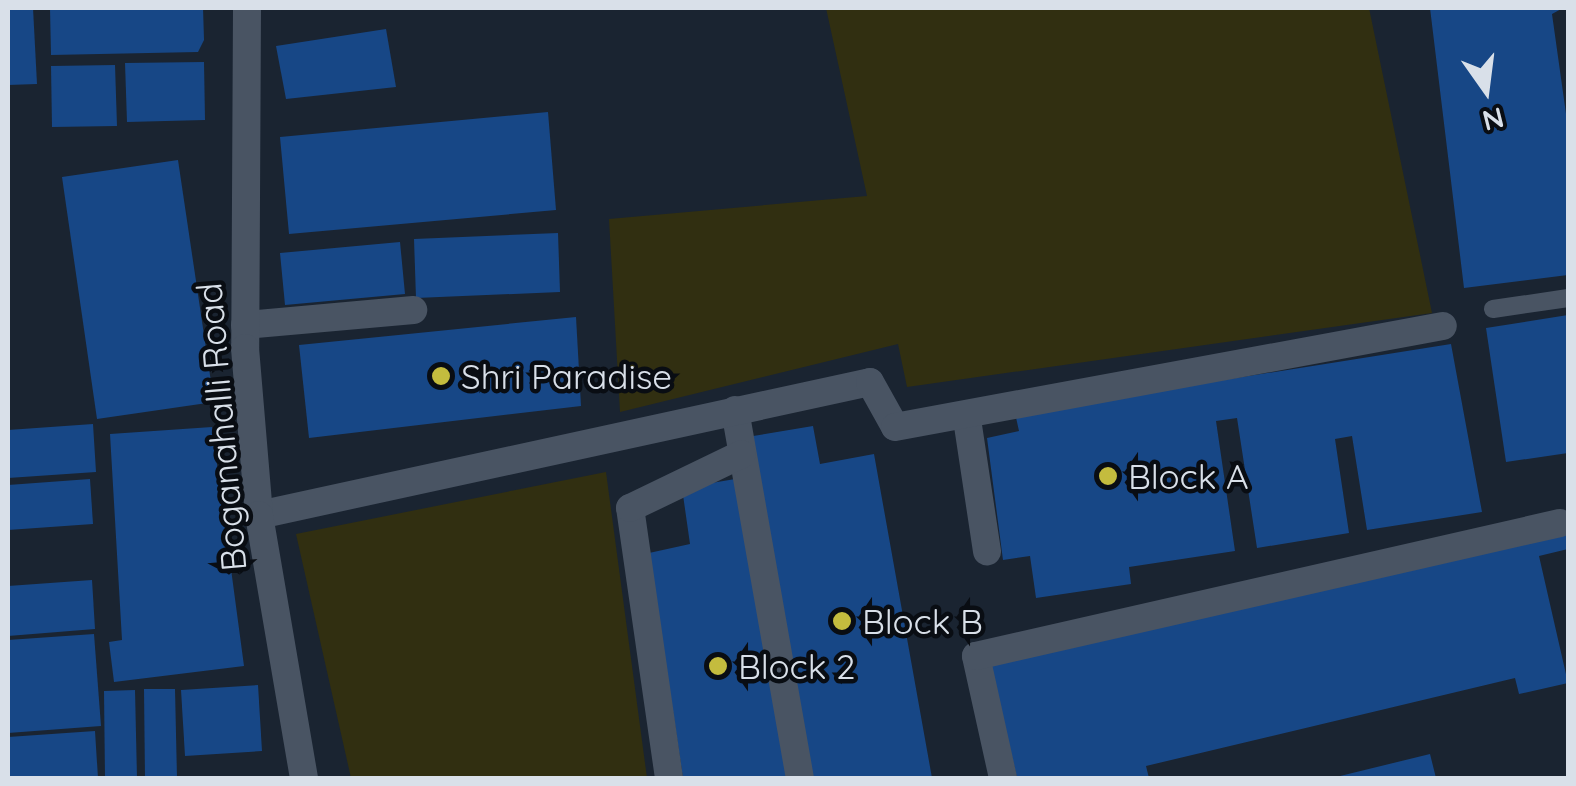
<!DOCTYPE html>
<style>
body{margin:0}
#map{position:relative;width:1576px;height:786px;overflow:hidden;background:#1a2431;font-family:Quicksand,sans-serif}
div>[style]{position:absolute}
.green>*{inset:0;background:#312f11}
.building>*{inset:0;background:#174786}
.service>*{height:18px;margin:-9px;padding:0 9px;transform-origin:9px;border-radius:9px;background:#495463}
.minor>*{height:28px;margin:-14px;padding:0 14px;transform-origin:14px;border-radius:14px;background:#495463}
.tertiary>*{height:28px;margin:-14px;padding:0 14px;transform-origin:14px;border-radius:14px;background:#495463}
.dots>*{width:28px;height:28px;translate:-50% -50%;box-sizing:border-box;border:5px solid #090d13;border-radius:50%}
span{translate:-50% -50%;white-space:nowrap;text-align:center;line-height:1.15;-webkit-text-stroke:9px #090d13;paint-order:stroke}
.poi-label{font-size:35px;color:#d9e0e9}
.left{translate:0 -50%;text-align:left}
.street-label{font-size:35px;color:#d9e0e9}
.frame{position:absolute;inset:0;border:10px solid #d9e0e9;pointer-events:none}
.north{position:absolute;left:1436px;top:40px;width:100px;height:100px;-webkit-text-stroke:8px #090d13;paint-order:stroke;rotate:166deg;font-size:28px;font-weight:700;line-height:40px;text-align:center;color:#d9e0e9}
.north::after{content:'';display:block;margin:auto;width:35px;height:45px;background:#d9e0e9;clip-path:polygon(50% 0,100% 100%,50% 72%,0 100%)}
</style>
<div id="map">
<div class="green">
<div style="clip-path:polygon(826px 8px,1369px 8px,1432px 313px,907px 387px,898px 344px,620px 412px,609px 219px,867px 196px)"></div>
<div style="clip-path:polygon(606px 472px,647px 778px,351px 778px,296px 534px)"></div>
</div>
<div class="building">
<div style="clip-path:polygon(8px 8px,33px 8px,37px 84px,8px 85px)"></div>
<div style="clip-path:polygon(50px 8px,203px 8px,204px 40px,198px 52px,51px 55px)"></div>
<div style="clip-path:polygon(1430px 8px,1563px 8px,1552px 14px,1568px 128px,1568px 275px,1464px 288px)"></div>
<div style="clip-path:polygon(386px 29px,396px 87px,286px 99px,276px 46px)"></div>
<div style="clip-path:polygon(204px 62px,205px 120px,127px 122px,125px 63px)"></div>
<div style="clip-path:polygon(115px 65px,117px 126px,52px 127px,51px 66px)"></div>
<div style="clip-path:polygon(548px 112px,556px 210px,289px 234px,280px 137px)"></div>
<div style="clip-path:polygon(178px 160px,214px 402px,97px 419px,62px 177px)"></div>
<div style="clip-path:polygon(558px 233px,560px 292px,416px 298px,414px 239px)"></div>
<div style="clip-path:polygon(400px 242px,405px 294px,285px 305px,280px 253px)"></div>
<div style="clip-path:polygon(1568px 315px,1568px 453px,1506px 462px,1486px 328px)"></div>
<div style="clip-path:polygon(576px 317px,581px 406px,309px 438px,299px 345px)"></div>
<div style="clip-path:polygon(1451px 344px,1482px 512px,1367px 530px,1352px 436px,1335px 439px,1349px 533px,1257px 548px,1237px 418px,1216px 421px,1235px 551px,1129px 567px,1131px 584px,1036px 598px,1030px 556px,1003px 560px,987px 438px,1019px 431px,1015px 413px)"></div>
<div style="clip-path:polygon(93px 424px,96px 472px,8px 478px,8px 430px)"></div>
<div style="clip-path:polygon(813px 426px,820px 464px,874px 454px,932px 778px,809px 778px,747px 437px)"></div>
<div style="clip-path:polygon(212px 427px,244px 666px,114px 682px,109px 642px,122px 640px,110px 434px)"></div>
<div style="clip-path:polygon(741px 478px,789px 778px,683px 778px,649px 553px,690px 544px,682px 488px)"></div>
<div style="clip-path:polygon(90px 479px,93px 524px,8px 530px,8px 485px)"></div>
<div style="clip-path:polygon(1568px 525px,1568px 549px,1539px 556px,1568px 683px,1519px 694px,1515px 678px,1146px 766px,1149px 778px,1017px 778px,990px 663px)"></div>
<div style="clip-path:polygon(92px 580px,95px 629px,8px 636px,8px 586px)"></div>
<div style="clip-path:polygon(94px 634px,101px 726px,8px 733px,8px 640px)"></div>
<div style="clip-path:polygon(258px 685px,262px 751px,185px 756px,181px 690px)"></div>
<div style="clip-path:polygon(144px 689px,175px 689px,177px 778px,145px 778px)"></div>
<div style="clip-path:polygon(135px 690px,137px 778px,105px 778px,104px 691px)"></div>
<div style="clip-path:polygon(95px 731px,98px 778px,8px 778px,8px 737px)"></div>
<div style="clip-path:polygon(1430px 754px,1436px 778px,1336px 778px,1336px 777px)"></div>
</div>
<div class="service">
<div style="left:1493px;top:309px;width:76px;rotate:-8.3deg"></div>
</div>
<div class="minor">
<div style="left:245px;top:325px;width:169px;rotate:-5.1deg"></div>
<div style="left:735px;top:410px;width:374px;rotate:80deg"></div>
<div style="left:967px;top:419px;width:134px;rotate:81.4deg"></div>
<div style="left:259px;top:515px;width:625px;rotate:-12.28deg"></div>
<div style="left:870px;top:382px;width:51px;rotate:60.9deg"></div>
<div style="left:895px;top:427px;width:557px;rotate:-10.44deg"></div>
<div style="left:669px;top:778px;width:273px;rotate:-98.2deg"></div>
<div style="left:630px;top:508px;width:124px;rotate:-25.7deg"></div>
<div style="left:1003px;top:778px;width:125px;rotate:-102.5deg"></div>
<div style="left:976px;top:656px;width:599px;rotate:-12.83deg"></div>
</div>
<div class="tertiary">
<div style="left:247px;top:8px;width:340px;rotate:90.3deg"></div>
<div style="left:245px;top:348px;width:168px;rotate:85.2deg"></div>
<div style="left:259px;top:515px;width:267px;rotate:80.3deg"></div>
</div>
<div class="dots">
<div style="left:441px;top:376px;background:#c4bc3e"></div>
<div style="left:1108px;top:476px;background:#c4bc3e"></div>
<div style="left:842px;top:621px;background:#c4bc3e"></div>
<div style="left:718px;top:666px;background:#c4bc3e"></div>
</div>
<div class="poi-label">
<span class="left" style="left:461px;top:376px">Shri Paradise</span>
<span class="left" style="left:1128px;top:476px">Block A</span>
<span class="left" style="left:862px;top:621px">Block B</span>
<span class="left" style="left:738px;top:666px">Block 2</span>
</div>
<div class="street-label">
<span style="left:221px;top:427px;rotate:-95deg">Boganahalli Road</span>
</div>
<div class="frame"></div>
<div class="north">N</div>
</div>
